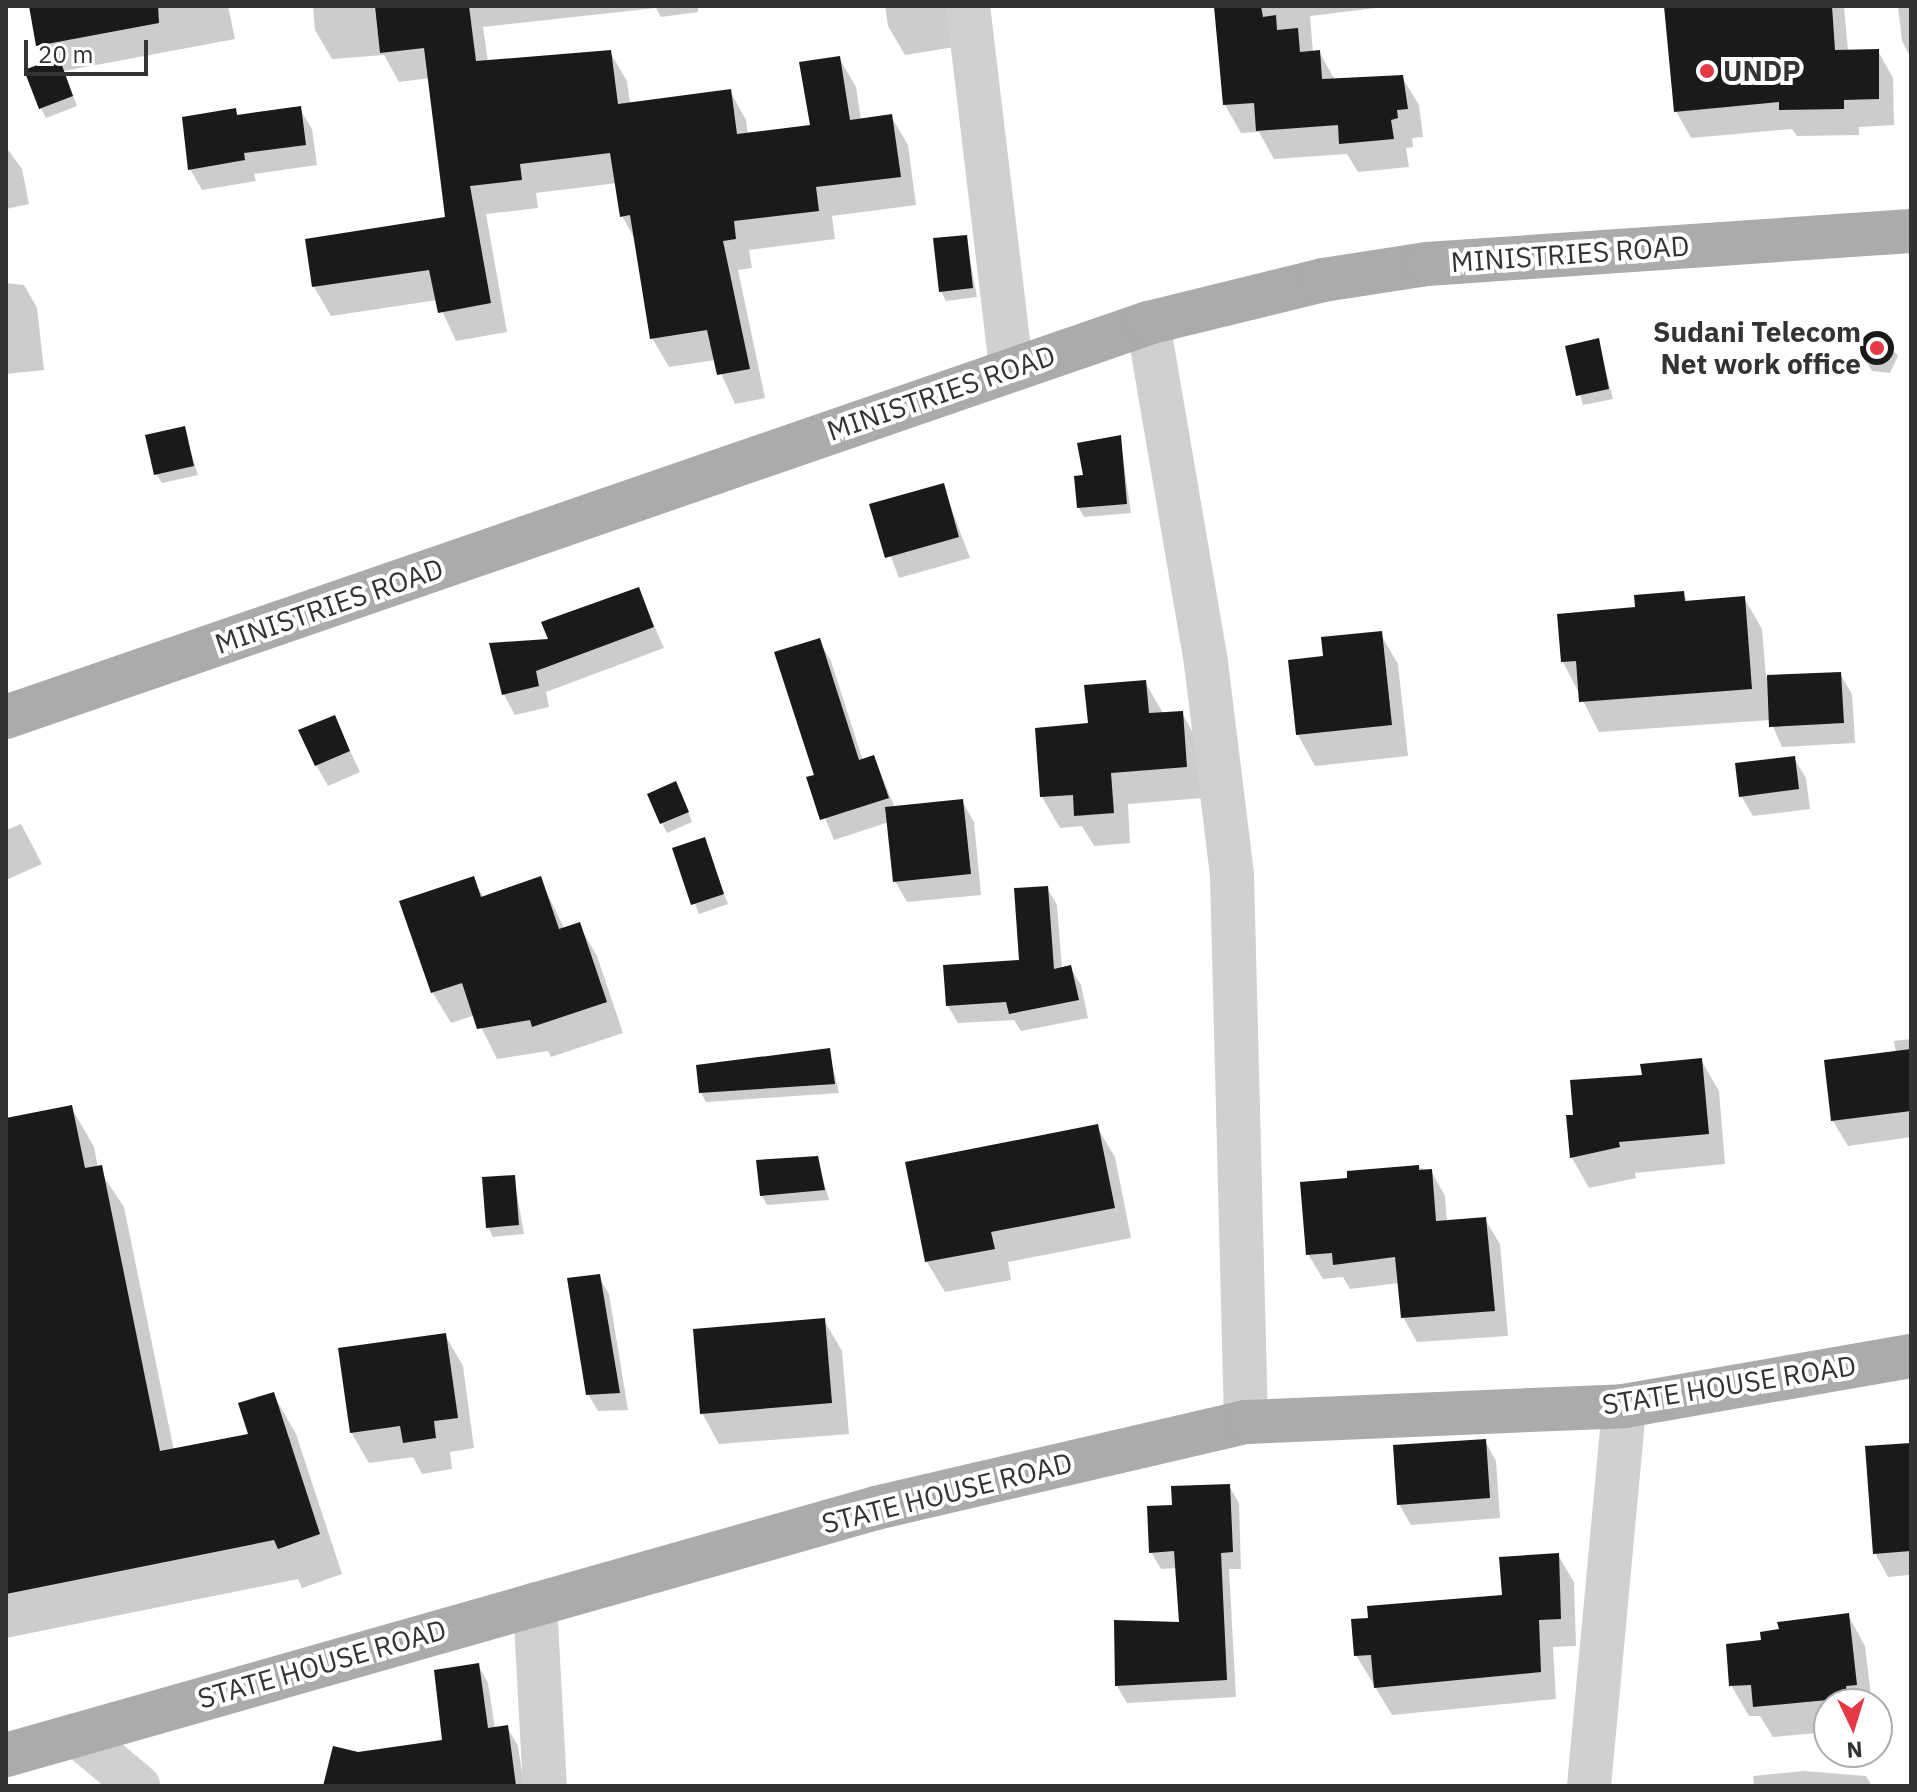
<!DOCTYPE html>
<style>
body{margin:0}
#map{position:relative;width:1917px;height:1792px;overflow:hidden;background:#fff;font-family:"IBM Plex Sans",sans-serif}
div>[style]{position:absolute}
.shadow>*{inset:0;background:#0003}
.building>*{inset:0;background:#1a1a1a}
.round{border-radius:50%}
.minor>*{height:44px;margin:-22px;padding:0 22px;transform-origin:22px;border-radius:22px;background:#d0d0d0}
.major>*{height:44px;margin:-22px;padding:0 22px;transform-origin:22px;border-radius:22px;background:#ababab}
.dots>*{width:22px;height:22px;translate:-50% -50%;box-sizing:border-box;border:4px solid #fff;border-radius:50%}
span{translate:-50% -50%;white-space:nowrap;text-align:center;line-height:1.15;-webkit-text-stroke:8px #fff;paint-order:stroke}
.poi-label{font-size:28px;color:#333;font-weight:700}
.left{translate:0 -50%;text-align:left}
.right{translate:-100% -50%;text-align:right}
.street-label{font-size:28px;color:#333}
.frame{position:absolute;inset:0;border:8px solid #333;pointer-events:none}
.north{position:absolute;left:1813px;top:1688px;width:80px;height:80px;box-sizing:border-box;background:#fff;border:2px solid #adadad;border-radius:50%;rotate:176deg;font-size:22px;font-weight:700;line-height:32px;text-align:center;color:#333}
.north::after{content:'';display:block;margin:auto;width:28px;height:36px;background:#e63946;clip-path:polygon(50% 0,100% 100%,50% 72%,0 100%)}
.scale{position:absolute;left:24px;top:40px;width:124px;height:36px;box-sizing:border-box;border:4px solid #333;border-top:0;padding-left:10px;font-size:24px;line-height:28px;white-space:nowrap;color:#333;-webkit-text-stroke:6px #fff;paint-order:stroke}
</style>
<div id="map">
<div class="shadow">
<div style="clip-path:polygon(31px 6px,228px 6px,235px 39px,64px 71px,77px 106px,46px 118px,41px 108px,49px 63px,38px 45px)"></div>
<div style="clip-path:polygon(313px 6px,698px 6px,698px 12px,661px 17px,656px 8px,483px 27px,488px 62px,610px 52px,627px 81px,630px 104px,730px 91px,746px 120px,748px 135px,812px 126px,839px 58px,856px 87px,861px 120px,891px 116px,908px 145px,916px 205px,832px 216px,835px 239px,749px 250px,752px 268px,738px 270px,765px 398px,735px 404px,715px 360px,669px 367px,652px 338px,636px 241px,622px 216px,617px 183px,536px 193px,538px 208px,486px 214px,507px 332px,456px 341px,437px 300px,331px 316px,314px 287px,447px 219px,430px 78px,399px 82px,384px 55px,332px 59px,315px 30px)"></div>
<div style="clip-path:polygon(885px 6px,946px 6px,954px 47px,905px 55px,888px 26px)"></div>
<div style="clip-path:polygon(1214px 6px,1393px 6px,1310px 16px,1313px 53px,1319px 52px,1335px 80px,1402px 77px,1419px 105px,1423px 137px,1412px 138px,1413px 147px,1406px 148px,1409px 167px,1358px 172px,1347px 154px,1274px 159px,1259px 132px,1241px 133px,1225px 105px)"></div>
<div style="clip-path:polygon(1666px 6px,1844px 6px,1848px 51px,1878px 51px,1893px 78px,1894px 125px,1859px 127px,1859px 135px,1797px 136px,1792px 129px,1691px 138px,1676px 111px)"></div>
<div style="clip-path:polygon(1898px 6px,1911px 6px,1911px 58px,1902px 41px)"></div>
<div style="clip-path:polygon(300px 109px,312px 129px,317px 165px,254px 174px,256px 181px,202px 190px,190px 169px,235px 110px,239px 117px)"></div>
<div style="clip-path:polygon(6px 147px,22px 169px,29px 204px,6px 209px)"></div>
<div style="clip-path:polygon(966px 237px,977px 297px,946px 301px,941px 291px)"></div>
<div style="clip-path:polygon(6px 283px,24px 285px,37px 308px,44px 370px,6px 374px)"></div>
<div style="clip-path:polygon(1878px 333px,1898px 356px,1890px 373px,1872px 371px,1861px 352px,1869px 335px)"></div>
<div style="clip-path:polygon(1598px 341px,1613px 399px,1583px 405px,1567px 347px)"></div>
<div style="clip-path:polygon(184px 429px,198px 475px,162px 483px,156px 474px)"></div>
<div style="clip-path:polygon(1120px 438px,1131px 513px,1084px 517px,1079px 508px,1085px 477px)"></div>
<div style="clip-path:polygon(943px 486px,970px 558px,899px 578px,872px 506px)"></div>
<div style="clip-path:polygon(638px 589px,664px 648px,546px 692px,549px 707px,515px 715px,504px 695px,551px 641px)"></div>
<div style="clip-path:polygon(1683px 593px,1688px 603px,1744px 598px,1762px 629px,1766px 677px,1840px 674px,1852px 694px,1855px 743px,1782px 747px,1770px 720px,1599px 732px,1563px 662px,1559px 616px,1637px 609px)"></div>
<div style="clip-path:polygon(1380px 633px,1398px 664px,1408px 756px,1315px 766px,1298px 735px,1325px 658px)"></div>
<div style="clip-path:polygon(819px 640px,831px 661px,863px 761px,874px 757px,895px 808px,962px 801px,974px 822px,981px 895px,907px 902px,895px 881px,889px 822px,834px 840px,809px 778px,817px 776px)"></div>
<div style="clip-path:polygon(1145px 682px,1163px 713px,1182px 713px,1199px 744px,1203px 798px,1128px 804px,1130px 843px,1094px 846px,1082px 826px,1060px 828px,1042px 797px,1090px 725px)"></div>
<div style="clip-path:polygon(334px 717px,360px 772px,328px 786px,316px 765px)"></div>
<div style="clip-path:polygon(1794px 758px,1806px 778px,1810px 809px,1753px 816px,1741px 796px)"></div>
<div style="clip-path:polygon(681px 793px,692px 822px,667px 833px,662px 823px)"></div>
<div style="clip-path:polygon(21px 824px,42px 864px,6px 880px,6px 830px)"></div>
<div style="clip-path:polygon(704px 840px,728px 904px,699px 914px,674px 849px)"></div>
<div style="clip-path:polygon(473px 879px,484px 898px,540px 879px,565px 930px,579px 925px,597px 956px,623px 1033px,551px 1057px,548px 1051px,497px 1059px,475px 1015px,451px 1023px,433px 993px,402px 902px)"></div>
<div style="clip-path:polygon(1047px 888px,1057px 905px,1062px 969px,1070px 967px,1081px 985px,1088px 1018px,1021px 1031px,1014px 1020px,958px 1023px,948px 1006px,1021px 962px)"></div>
<div style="clip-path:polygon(1911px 1039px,1911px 1137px,1848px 1146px,1833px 1121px,1896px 1053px,1894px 1041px)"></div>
<div style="clip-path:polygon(829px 1050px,839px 1093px,706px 1102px,701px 1093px)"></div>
<div style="clip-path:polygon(1701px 1060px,1719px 1091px,1725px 1164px,1635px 1173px,1636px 1178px,1589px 1188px,1572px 1158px,1575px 1116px,1644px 1076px)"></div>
<div style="clip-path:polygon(71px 1107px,94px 1147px,98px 1168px,124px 1207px,174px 1451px,251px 1435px,273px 1394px,296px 1434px,342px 1574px,302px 1588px,298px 1579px,6px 1638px,6px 1120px)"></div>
<div style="clip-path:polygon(1097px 1127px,1115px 1157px,1131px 1238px,1008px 1262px,1011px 1280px,945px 1292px,927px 1262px,907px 1164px)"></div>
<div style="clip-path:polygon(817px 1158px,829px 1200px,767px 1205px,762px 1196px)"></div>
<div style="clip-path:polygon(1418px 1167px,1431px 1171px,1445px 1196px,1447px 1222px,1485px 1219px,1500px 1244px,1508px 1336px,1417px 1342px,1403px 1317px,1399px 1283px,1350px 1289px,1343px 1277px,1323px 1279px,1308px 1254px,1350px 1180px)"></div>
<div style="clip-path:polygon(514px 1177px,524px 1234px,493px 1237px,488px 1227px)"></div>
<div style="clip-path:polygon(599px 1277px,609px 1294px,628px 1410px,598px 1411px,588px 1394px)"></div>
<div style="clip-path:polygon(824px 1320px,842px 1351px,849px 1434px,719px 1444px,702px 1413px)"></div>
<div style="clip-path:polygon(445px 1335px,463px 1366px,474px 1448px,450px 1452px,452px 1469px,422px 1474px,413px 1457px,369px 1463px,351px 1432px)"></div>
<div style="clip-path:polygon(1485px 1441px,1496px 1461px,1500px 1518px,1411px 1525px,1399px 1504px)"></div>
<div style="clip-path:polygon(1911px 1445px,1911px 1598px,1909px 1575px,1888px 1577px,1875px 1553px)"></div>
<div style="clip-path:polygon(1229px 1486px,1239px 1503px,1241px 1569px,1229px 1569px,1236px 1697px,1127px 1703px,1117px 1686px,1181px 1624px,1177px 1568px,1161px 1569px,1151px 1552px,1174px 1506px)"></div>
<div style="clip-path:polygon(1558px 1555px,1574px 1582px,1576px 1646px,1553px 1647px,1556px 1699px,1392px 1715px,1356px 1655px,1504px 1597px)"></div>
<div style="clip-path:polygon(1848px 1615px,1865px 1646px,1872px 1704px,1829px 1704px,1829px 1732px,1773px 1737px,1760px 1716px,1749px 1716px,1731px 1685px,1764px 1641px,1781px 1631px)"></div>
<div style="clip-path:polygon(478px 1665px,488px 1683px,495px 1729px,507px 1727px,518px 1746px,524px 1786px,326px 1786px,357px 1754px,444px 1742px)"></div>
<div style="clip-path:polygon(1804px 1771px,1866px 1776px,1872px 1786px,1754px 1786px,1753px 1776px)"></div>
</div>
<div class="building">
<div style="clip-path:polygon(29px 6px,158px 6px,159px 23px,36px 46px)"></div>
<div style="clip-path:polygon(375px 6px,469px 6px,476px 61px,611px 50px,618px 104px,731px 89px,737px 134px,810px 125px,799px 62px,840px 56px,850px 120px,892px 114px,901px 177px,816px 187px,819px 211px,734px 221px,736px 239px,723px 241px,750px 369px,717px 375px,707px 330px,650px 339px,630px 215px,620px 217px,610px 153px,520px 164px,522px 180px,470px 186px,491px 303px,438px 313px,429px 270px,312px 287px,305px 239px,445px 217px,424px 48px,380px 53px)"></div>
<div style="clip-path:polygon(1214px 6px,1261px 6px,1263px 17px,1276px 15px,1277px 30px,1298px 28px,1300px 52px,1320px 50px,1322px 79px,1403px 75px,1408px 109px,1397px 110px,1398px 118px,1391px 120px,1394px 139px,1339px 144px,1338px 125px,1256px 131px,1254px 103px,1223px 105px)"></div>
<div style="clip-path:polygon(1664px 6px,1832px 6px,1835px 50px,1879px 49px,1879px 99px,1844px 100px,1844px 109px,1779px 110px,1779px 102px,1674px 112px)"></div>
<div style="clip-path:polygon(59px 57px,73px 96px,39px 109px,24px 70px)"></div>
<div style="clip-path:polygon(301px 106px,306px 145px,244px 153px,245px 160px,188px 170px,182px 117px,236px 108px,237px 115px)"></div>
<div style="clip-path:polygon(967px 235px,973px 288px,939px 292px,933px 238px)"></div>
<div class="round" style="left:1860px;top:331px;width:34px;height:34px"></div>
<div style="clip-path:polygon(1599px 338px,1609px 389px,1576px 396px,1565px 346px)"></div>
<div style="clip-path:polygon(185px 426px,194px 466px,154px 475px,145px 435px)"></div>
<div style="clip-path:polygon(1121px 435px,1127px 504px,1077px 508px,1074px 476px,1083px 475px,1077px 443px)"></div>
<div style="clip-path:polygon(944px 483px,959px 537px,885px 558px,869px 504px)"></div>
<div style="clip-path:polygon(639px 587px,654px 627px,536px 671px,539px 686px,502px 695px,489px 643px,548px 639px,541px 622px)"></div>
<div style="clip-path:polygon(1684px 591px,1685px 601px,1745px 596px,1752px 689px,1579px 702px,1576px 661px,1561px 662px,1557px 614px,1635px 607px,1634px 595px)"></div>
<div style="clip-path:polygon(1382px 631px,1392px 725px,1296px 735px,1288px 660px,1323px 656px,1321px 637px)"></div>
<div style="clip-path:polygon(820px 638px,859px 760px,874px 755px,889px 798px,820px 820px,806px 777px,814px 775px,774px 652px)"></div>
<div style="clip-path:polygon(1841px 672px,1844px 723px,1769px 727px,1767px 675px)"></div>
<div style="clip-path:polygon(1146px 680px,1149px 713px,1183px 711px,1187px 767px,1111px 773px,1114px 813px,1074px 816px,1073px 795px,1040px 797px,1035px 728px,1088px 723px,1084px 685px)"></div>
<div style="clip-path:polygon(335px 715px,350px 751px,315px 766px,298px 730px)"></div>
<div style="clip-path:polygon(1795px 756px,1799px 789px,1739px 797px,1735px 763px)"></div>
<div style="clip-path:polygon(676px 781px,689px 812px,660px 824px,647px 794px)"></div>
<div style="clip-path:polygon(963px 799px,971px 874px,893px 882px,885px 807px)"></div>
<div style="clip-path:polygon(705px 837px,724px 894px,691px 905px,672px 848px)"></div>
<div style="clip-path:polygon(474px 876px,481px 897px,541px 876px,559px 929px,580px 922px,607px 1002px,532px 1027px,530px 1020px,477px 1029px,462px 983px,431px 993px,399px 901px)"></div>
<div style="clip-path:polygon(1048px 886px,1054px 969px,1071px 965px,1079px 1000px,1009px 1014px,1006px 1002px,946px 1006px,943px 965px,1019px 960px,1014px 888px)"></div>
<div style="clip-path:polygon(830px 1048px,835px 1084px,699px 1093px,696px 1065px)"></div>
<div style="clip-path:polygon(1911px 1049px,1911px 1111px,1831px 1121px,1824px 1060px)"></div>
<div style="clip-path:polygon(1702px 1058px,1709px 1134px,1619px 1142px,1620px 1147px,1570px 1158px,1566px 1115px,1573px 1115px,1570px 1080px,1642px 1075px,1640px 1064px)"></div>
<div style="clip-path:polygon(72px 1105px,85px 1168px,102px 1165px,160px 1451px,248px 1434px,238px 1403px,274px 1392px,320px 1534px,278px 1549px,274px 1540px,6px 1594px,6px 1118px)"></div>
<div style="clip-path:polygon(1098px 1124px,1115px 1208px,991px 1232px,995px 1249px,925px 1262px,905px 1162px)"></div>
<div style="clip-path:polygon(818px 1156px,825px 1190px,760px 1196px,756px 1160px)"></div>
<div style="clip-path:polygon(1419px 1165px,1419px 1170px,1432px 1169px,1436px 1221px,1486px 1217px,1495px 1311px,1401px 1318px,1395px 1257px,1333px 1265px,1332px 1253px,1306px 1255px,1300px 1182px,1347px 1178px,1347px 1171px)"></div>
<div style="clip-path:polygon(515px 1175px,519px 1225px,486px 1228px,482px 1177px)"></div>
<div style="clip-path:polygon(600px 1274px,620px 1393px,586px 1395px,567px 1278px)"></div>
<div style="clip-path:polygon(825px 1318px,832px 1403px,700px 1414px,693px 1329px)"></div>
<div style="clip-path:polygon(446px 1333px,458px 1418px,434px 1421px,436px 1438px,403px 1443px,400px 1426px,350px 1433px,338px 1348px)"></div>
<div style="clip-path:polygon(1486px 1439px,1490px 1498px,1397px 1505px,1393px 1445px)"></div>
<div style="clip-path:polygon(1911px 1443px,1911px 1551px,1873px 1554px,1865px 1446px)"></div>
<div style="clip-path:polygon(1230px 1484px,1233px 1552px,1221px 1553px,1227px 1680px,1115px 1686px,1114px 1620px,1179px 1622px,1174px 1551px,1149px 1553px,1147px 1506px,1172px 1505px,1171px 1486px)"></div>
<div style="clip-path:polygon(1559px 1553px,1561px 1619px,1539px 1620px,1541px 1672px,1374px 1688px,1371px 1655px,1354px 1656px,1351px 1619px,1368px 1618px,1367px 1606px,1502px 1595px,1499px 1557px)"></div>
<div style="clip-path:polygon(1849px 1613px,1857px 1685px,1846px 1686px,1848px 1698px,1753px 1707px,1751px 1685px,1729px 1686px,1726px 1644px,1761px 1640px,1760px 1632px,1779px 1629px,1777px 1622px)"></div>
<div style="clip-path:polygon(479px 1663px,488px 1728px,508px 1725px,516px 1786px,323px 1786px,333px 1746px,358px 1752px,442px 1740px,434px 1670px)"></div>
</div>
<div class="minor">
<div style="left:968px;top:6px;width:365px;rotate:83.2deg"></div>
<div style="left:1148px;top:323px;width:345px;rotate:80.3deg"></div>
<div style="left:1206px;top:663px;width:214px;rotate:83deg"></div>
<div style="left:1232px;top:875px;width:547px;rotate:88.53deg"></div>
<div style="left:535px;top:1604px;width:182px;rotate:86.9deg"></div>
<div style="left:77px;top:1735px;width:80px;rotate:39.9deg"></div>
<div style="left:1589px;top:1786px;width:382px;rotate:-84.7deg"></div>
</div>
<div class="major">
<div style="left:6px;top:717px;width:1208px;rotate:-19.03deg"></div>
<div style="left:1148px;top:323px;width:180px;rotate:-13.8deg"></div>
<div style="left:1323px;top:280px;width:105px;rotate:-8.7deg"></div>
<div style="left:1427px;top:264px;width:485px;rotate:-3.9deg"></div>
<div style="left:6px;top:1755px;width:904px;rotate:-15.85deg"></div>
<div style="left:876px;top:1508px;width:380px;rotate:-13.1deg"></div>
<div style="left:1246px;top:1422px;width:378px;rotate:-2.4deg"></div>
<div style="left:1624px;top:1406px;width:291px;rotate:-9.9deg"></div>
</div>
<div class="dots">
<div style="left:1707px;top:71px;background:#e63946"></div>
<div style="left:1877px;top:348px;background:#e63946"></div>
</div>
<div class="poi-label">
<span class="left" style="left:1723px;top:71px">UNDP</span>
<span class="right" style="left:1861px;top:348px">Sudani Telecom<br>Net work office</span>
</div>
<div class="street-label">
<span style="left:1570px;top:254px;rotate:-4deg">MINISTRIES ROAD</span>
<span style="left:941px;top:393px;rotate:-19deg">MINISTRIES ROAD</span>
<span style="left:329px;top:606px;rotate:-19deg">MINISTRIES ROAD</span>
<span style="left:1729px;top:1385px;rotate:-9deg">STATE HOUSE ROAD</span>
<span style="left:947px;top:1493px;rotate:-14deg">STATE HOUSE ROAD</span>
<span style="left:322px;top:1664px;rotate:-16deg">STATE HOUSE ROAD</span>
</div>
<div class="frame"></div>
<div class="north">N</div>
<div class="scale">20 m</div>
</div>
